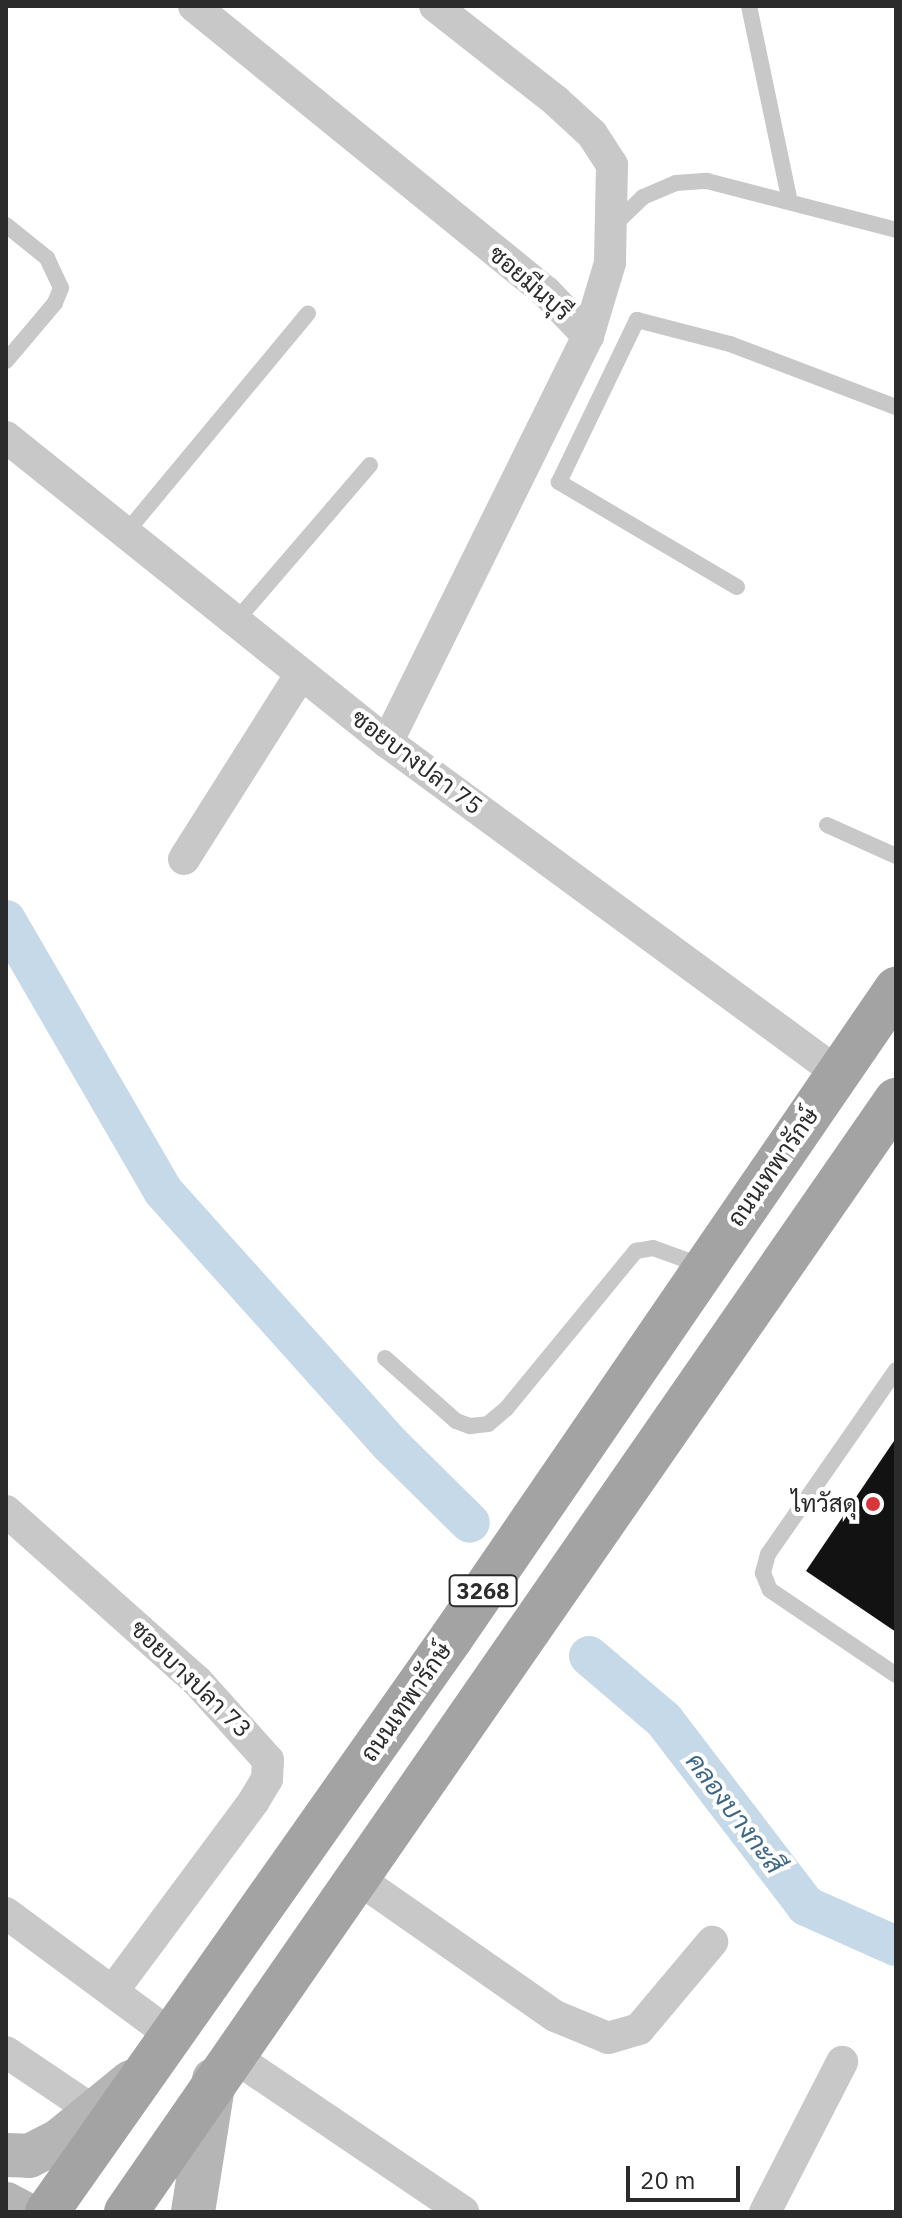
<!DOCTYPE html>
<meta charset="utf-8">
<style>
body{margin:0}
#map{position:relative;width:902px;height:2218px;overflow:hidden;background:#fff;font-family:"IBM Plex Sans",Sarabun,sans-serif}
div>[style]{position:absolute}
.canal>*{height:40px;margin:-20px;padding:0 20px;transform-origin:20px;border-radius:20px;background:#c6d9e8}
.building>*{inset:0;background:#121212}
.lane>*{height:16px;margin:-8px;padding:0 8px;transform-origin:8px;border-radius:8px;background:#c8c8c8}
.street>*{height:32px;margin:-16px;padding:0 16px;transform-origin:16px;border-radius:16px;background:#c8c8c8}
.secondary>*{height:44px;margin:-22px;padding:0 22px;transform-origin:22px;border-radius:22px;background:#b5b5b5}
.primary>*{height:44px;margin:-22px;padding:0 22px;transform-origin:22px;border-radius:22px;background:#a3a3a3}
.dots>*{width:22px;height:22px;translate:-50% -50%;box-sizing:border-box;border:4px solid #fff;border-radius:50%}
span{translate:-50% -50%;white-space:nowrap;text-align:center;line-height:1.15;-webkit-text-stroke:8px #fff;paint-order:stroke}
.shield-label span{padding:2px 6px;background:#fff;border:2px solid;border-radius:6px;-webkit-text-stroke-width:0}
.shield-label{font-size:22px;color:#2b2b2b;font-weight:700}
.street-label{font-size:24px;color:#2b2b2b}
.poi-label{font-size:24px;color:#2b2b2b}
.right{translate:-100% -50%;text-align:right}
.water-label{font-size:26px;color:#3f6887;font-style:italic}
.frame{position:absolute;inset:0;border:8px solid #2b2b2b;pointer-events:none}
.scale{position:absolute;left:626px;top:2166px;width:114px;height:36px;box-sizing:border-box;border:4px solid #2b2b2b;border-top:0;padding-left:10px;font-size:24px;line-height:28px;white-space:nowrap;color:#2b2b2b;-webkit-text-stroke:6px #fff;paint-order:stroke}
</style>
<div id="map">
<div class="canal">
<div style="left:6px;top:920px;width:313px;rotate:59.9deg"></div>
<div style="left:163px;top:1191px;width:340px;rotate:48.1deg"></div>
<div style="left:390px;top:1444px;width:112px;rotate:44.6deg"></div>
<div style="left:589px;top:1656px;width:99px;rotate:40.5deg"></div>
<div style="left:664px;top:1720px;width:234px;rotate:52.6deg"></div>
<div style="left:806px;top:1906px;width:98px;rotate:24deg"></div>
</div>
<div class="building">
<div style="clip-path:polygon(896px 1438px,896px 1632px,806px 1571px)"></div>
</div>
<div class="lane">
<div style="left:749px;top:6px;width:200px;rotate:78.2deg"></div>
<div style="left:615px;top:224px;width:39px;rotate:-44deg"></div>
<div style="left:643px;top:197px;width:36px;rotate:-23deg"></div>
<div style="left:676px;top:183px;width:31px;rotate:-4deg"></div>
<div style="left:707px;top:181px;width:195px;rotate:14.5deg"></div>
<div style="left:6px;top:225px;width:53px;rotate:38.8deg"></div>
<div style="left:47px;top:258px;width:33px;rotate:65deg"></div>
<div style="left:61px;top:288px;width:16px;rotate:112deg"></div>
<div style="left:55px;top:303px;width:76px;rotate:130.2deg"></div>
<div style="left:124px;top:535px;width:288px;rotate:-50.3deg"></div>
<div style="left:737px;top:587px;width:207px;rotate:-149.5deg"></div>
<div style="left:559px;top:482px;width:180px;rotate:-64.3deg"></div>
<div style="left:637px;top:320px;width:96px;rotate:14.5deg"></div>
<div style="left:730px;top:344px;width:178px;rotate:20.8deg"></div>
<div style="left:235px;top:622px;width:207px;rotate:-49.3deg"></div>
<div style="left:827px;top:825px;width:76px;rotate:24.2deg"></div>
<div style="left:385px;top:1358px;width:95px;rotate:41.6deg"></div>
<div style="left:456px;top:1421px;width:15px;rotate:20deg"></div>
<div style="left:470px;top:1426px;width:18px;rotate:-6deg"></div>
<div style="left:488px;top:1424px;width:23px;rotate:-40deg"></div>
<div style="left:506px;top:1409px;width:205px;rotate:-50.6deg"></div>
<div style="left:636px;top:1251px;width:17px;rotate:-10deg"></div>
<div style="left:653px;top:1248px;width:53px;rotate:19.8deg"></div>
<div style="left:896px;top:1370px;width:224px;rotate:124.8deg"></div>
<div style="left:768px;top:1554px;width:20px;rotate:105deg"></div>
<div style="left:763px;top:1573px;width:18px;rotate:68deg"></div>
<div style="left:770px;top:1590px;width:152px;rotate:34deg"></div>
</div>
<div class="street">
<div style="left:194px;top:6px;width:454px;rotate:39.1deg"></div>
<div style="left:546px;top:292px;width:61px;rotate:46.3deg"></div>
<div style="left:588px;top:336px;width:453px;rotate:116.3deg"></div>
<div style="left:435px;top:6px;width:154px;rotate:38.1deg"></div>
<div style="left:556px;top:101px;width:49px;rotate:42.5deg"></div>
<div style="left:592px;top:134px;width:37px;rotate:57deg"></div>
<div style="left:612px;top:165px;width:98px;rotate:91.2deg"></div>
<div style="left:610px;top:263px;width:76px;rotate:106.8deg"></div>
<div style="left:6px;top:437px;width:488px;rotate:38.7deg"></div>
<div style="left:387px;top:742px;width:559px;rotate:36.28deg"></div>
<div style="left:184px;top:859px;width:219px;rotate:-57.7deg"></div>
<div style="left:6px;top:1511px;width:256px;rotate:41.7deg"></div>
<div style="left:197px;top:1681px;width:106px;rotate:48.1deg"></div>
<div style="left:268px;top:1760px;width:19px;rotate:93deg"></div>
<div style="left:267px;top:1779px;width:26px;rotate:121deg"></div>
<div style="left:254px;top:1801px;width:237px;rotate:126.6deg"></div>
<div style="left:357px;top:1878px;width:241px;rotate:34.9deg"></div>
<div style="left:555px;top:2016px;width:57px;rotate:22.5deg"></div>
<div style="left:608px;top:2038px;width:32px;rotate:-16deg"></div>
<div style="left:639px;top:2029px;width:114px;rotate:-50deg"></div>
<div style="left:6px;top:1913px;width:205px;rotate:36.5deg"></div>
<div style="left:6px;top:2052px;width:107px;rotate:34deg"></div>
<div style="left:233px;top:2056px;width:278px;rotate:34.1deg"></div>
<div style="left:765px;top:2212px;width:169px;rotate:-62.8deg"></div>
</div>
<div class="secondary">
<div style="left:6px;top:2155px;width:23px;rotate:2deg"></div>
<div style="left:29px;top:2156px;width:35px;rotate:-27deg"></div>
<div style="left:60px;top:2140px;width:92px;rotate:-39.2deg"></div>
<div style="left:6px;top:2204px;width:17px;rotate:28deg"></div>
<div style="left:193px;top:2212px;width:134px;rotate:-81deg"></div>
</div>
<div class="primary">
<div style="left:47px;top:2212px;width:703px;rotate:-54.84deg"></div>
<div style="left:452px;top:1637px;width:786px;rotate:-55.58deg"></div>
<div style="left:126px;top:2212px;width:1353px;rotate:-55.3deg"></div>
</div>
<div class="dots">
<div style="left:873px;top:1504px;background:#d9363b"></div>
</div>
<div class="shield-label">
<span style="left:483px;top:1591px">3268</span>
</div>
<div class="street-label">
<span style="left:530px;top:283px;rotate:41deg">ซอยมีนบุรี</span>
<span style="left:417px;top:762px;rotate:37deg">ซอยบางปลา 75</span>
<span style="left:773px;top:1167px;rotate:-55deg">ถนนเทพารักษ์</span>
<span style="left:191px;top:1679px;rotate:44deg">ซอยบางปลา 73</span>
<span style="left:406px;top:1702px;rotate:-55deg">ถนนเทพารักษ์</span>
</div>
<div class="poi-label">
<span class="right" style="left:857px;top:1504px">ไทวัสดุ</span>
</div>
<div class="water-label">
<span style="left:735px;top:1813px;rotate:53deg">คลองบางกะสี</span>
</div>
<div class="frame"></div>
<div class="scale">20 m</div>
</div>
